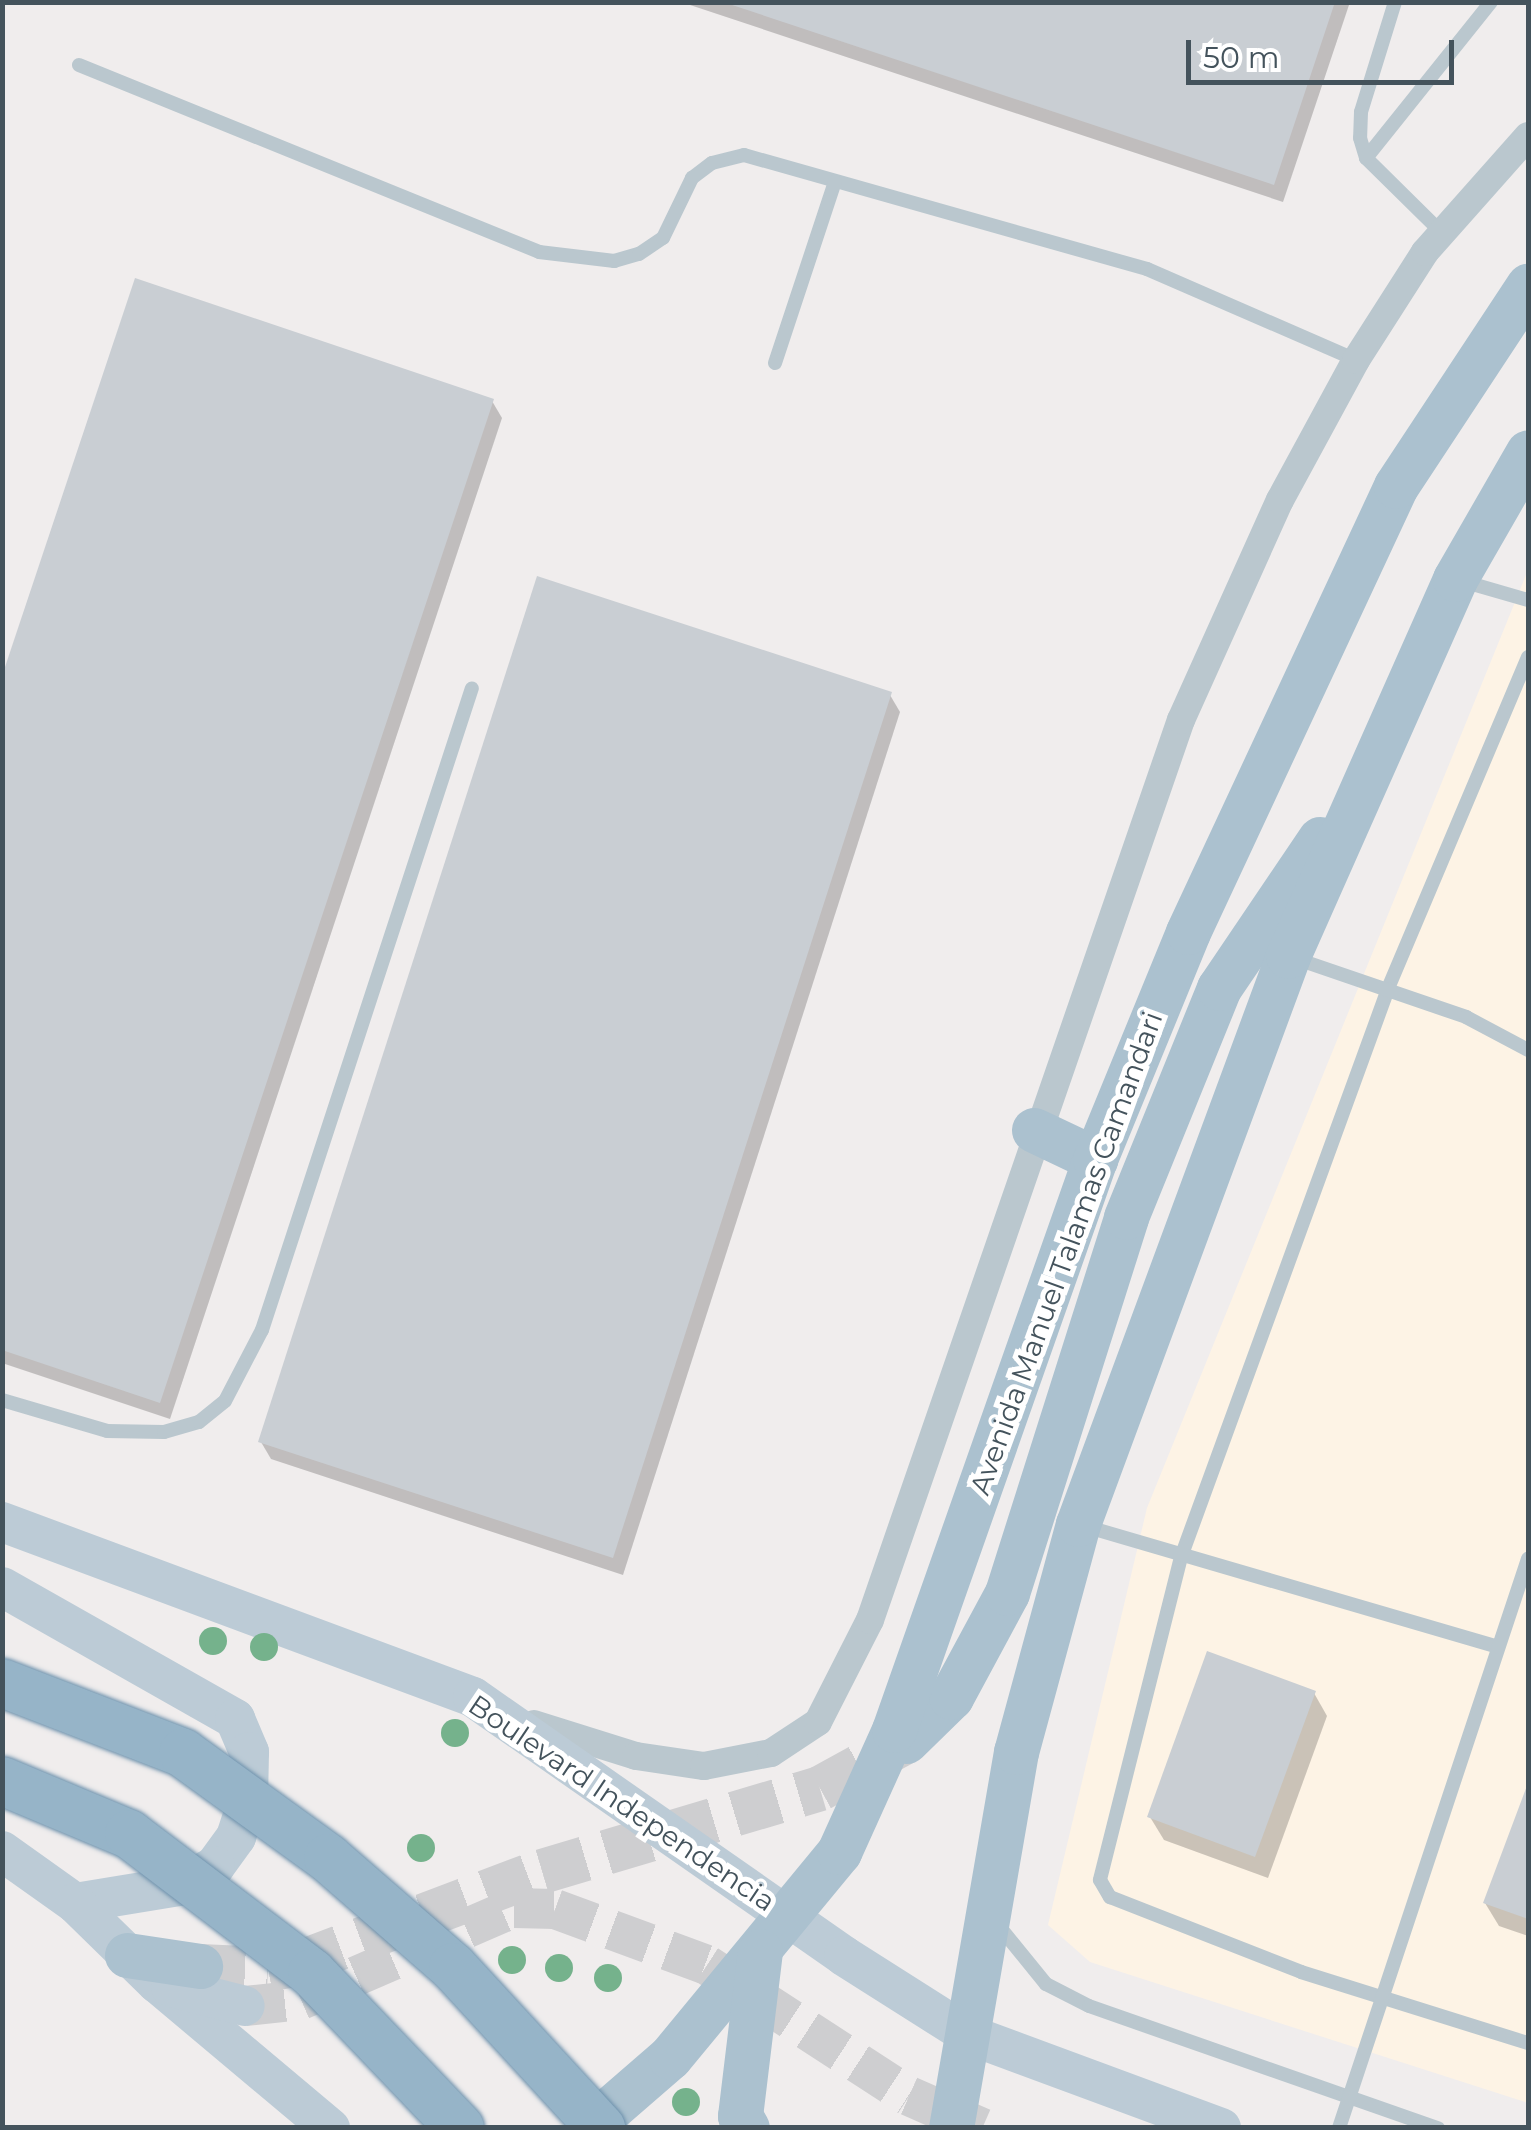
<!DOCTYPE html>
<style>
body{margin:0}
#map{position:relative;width:1531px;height:2130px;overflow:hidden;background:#f0eded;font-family:Montserrat,sans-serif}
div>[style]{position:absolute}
.commercial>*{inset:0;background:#fdf3e5}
.shadow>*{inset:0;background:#0003}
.building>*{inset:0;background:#c9ced3}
.secondary-tunnel>*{height:40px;margin-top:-20px;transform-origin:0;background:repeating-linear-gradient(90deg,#ceced0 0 40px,transparent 0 60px)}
.primary-tunnel>*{height:45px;margin-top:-22.5px;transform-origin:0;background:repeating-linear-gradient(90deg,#ceced0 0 45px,transparent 0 67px)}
.service>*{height:14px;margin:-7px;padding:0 7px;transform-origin:7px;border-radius:7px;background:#bac7ce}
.minor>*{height:28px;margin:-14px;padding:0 14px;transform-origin:14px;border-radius:14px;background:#bac7ce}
.secondary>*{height:40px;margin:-20px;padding:0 20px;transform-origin:20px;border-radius:20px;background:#bccbd6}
.primary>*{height:45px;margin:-22.5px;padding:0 22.5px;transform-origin:22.5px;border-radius:22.5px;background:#abc1cf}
.bridges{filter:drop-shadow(0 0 2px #6d91ac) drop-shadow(0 0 2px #6d91ac)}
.trunk-bridge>*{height:48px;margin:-24px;padding:0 24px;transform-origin:24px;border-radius:24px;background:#96b4c8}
.trees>*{width:28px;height:28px;margin:-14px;border-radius:50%;background:#75b28c}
span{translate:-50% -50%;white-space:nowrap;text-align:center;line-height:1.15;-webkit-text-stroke:10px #fff;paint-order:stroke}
.street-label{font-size:28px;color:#44535c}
.frame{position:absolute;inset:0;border:5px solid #44535c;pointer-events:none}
.scale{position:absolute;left:1186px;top:40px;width:268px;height:45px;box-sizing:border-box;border:5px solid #44535c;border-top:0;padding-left:12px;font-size:30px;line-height:35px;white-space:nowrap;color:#44535c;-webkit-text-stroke:8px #fff;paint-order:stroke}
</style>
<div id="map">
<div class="commercial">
<div style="clip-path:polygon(1528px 570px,1528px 2103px,1090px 1962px,1048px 1925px,1147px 1508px)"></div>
</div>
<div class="shadow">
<div style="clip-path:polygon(681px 2px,1350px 2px,1283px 202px)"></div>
<div style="clip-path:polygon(492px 401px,502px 418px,170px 1419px,2px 1363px,2px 684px)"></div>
<div style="clip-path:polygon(890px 695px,900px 712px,623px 1575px,271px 1459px,261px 1442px)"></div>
<div style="clip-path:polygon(1314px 1693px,1327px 1716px,1268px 1878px,1164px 1840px,1150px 1817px)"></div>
<div style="clip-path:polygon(1528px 1789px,1528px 1936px,1499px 1926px,1485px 1903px)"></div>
</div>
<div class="building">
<div style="clip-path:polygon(723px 2px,1335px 2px,1274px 185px)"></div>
<div style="clip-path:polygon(135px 278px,494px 399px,160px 1403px,2px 1350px,2px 676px)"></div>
<div style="clip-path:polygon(537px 576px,892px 692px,613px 1558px,258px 1442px)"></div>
<div style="clip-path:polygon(1207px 1651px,1316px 1691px,1255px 1857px,1147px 1817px)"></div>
<div style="clip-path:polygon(1528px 1783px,1528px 1919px,1483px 1903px)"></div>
</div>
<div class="secondary-tunnel">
<div style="left:245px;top:2006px;width:56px;rotate:-6.1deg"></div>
<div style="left:301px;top:2000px;width:232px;rotate:-23.4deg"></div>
<div style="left:514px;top:1908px;width:41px;rotate:1.4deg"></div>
<div style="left:555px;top:1909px;width:162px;rotate:20.2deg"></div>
<div style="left:707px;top:1965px;width:241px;rotate:33deg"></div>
<div style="left:909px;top:2096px;width:80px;rotate:23.7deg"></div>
</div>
<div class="primary-tunnel">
<div style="left:200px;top:1966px;width:68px;rotate:2.5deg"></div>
<div style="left:268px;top:1969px;width:31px;rotate:-11deg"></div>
<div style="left:298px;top:1963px;width:261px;rotate:-20.7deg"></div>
<div style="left:542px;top:1871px;width:290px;rotate:-16.6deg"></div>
<div style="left:820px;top:1788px;width:94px;rotate:-28.8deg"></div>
</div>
<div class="service">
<div style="left:1395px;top:2px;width:115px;rotate:107.2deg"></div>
<div style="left:1361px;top:112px;width:26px;rotate:92deg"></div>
<div style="left:1360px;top:138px;width:21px;rotate:73deg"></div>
<div style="left:1366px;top:158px;width:107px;rotate:44.6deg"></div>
<div style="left:79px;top:65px;width:497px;rotate:22.1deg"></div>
<div style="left:539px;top:252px;width:76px;rotate:6.8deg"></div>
<div style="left:614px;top:261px;width:26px;rotate:-16deg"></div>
<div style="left:639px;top:254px;width:29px;rotate:-34deg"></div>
<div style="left:663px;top:238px;width:67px;rotate:-64.2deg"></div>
<div style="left:692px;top:178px;width:25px;rotate:-37deg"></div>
<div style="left:712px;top:163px;width:33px;rotate:-14deg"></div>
<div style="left:744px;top:155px;width:419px;rotate:15.8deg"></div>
<div style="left:1147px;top:269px;width:228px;rotate:23.5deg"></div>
<div style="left:1366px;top:158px;width:200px;rotate:-51.3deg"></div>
<div style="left:775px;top:363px;width:191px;rotate:-71.7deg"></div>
<div style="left:1462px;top:581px;width:69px;rotate:16.1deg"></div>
<div style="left:1528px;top:657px;width:360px;rotate:112.9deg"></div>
<div style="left:1388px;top:989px;width:605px;rotate:110.02deg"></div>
<div style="left:1181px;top:1557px;width:333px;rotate:104.1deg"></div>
<div style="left:1100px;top:1880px;width:20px;rotate:60deg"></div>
<div style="left:1110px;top:1897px;width:205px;rotate:21.4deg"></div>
<div style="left:1301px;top:1972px;width:238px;rotate:17.4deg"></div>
<div style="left:1294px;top:958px;width:182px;rotate:18.9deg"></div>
<div style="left:1466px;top:1017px;width:70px;rotate:28deg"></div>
<div style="left:2px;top:1400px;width:109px;rotate:16.4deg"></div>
<div style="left:107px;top:1431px;width:57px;rotate:1deg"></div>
<div style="left:164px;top:1432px;width:36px;rotate:-16deg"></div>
<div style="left:199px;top:1422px;width:33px;rotate:-39deg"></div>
<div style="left:225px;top:1401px;width:80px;rotate:-62.5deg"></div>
<div style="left:262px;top:1330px;width:675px;rotate:-71.89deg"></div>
<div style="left:1081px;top:1525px;width:434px;rotate:16.3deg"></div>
<div style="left:998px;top:1925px;width:76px;rotate:50.9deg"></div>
<div style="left:1046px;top:1984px;width:48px;rotate:27.1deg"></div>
<div style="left:1089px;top:2006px;width:370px;rotate:19.3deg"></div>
<div style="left:1339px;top:2128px;width:600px;rotate:-71.63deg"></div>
</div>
<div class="minor">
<div style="left:534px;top:1724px;width:107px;rotate:17.4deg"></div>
<div style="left:636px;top:1756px;width:69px;rotate:8.4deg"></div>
<div style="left:704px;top:1766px;width:68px;rotate:-11deg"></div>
<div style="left:771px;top:1753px;width:56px;rotate:-33.4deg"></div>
<div style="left:818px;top:1722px;width:114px;rotate:-63deg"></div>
<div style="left:870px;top:1620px;width:952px;rotate:-70.94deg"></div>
<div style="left:1181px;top:720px;width:241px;rotate:-65.8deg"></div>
<div style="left:1280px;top:500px;width:159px;rotate:-61.5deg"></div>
<div style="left:1356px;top:360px;width:128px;rotate:-57.4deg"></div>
<div style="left:1425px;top:252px;width:155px;rotate:-48.4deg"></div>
</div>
<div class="secondary">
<div style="left:2px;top:1522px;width:502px;rotate:20.38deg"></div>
<div style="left:473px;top:1697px;width:452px;rotate:34.9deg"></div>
<div style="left:844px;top:1956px;width:146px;rotate:32.4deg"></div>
<div style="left:967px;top:2034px;width:271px;rotate:20.3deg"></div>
<div style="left:2px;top:1587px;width:268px;rotate:29.5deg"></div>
<div style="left:235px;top:1719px;width:36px;rotate:67deg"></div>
<div style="left:249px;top:1752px;width:48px;rotate:91.2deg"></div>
<div style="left:248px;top:1800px;width:39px;rotate:108deg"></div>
<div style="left:236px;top:1837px;width:36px;rotate:126deg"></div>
<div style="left:215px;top:1866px;width:41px;rotate:150.9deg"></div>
<div style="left:179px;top:1886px;width:105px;rotate:170.7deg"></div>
<div style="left:2px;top:1851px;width:90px;rotate:35.5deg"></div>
<div style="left:75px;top:1903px;width:115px;rotate:44.3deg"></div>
<div style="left:157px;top:1983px;width:226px;rotate:40deg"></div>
<div style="left:171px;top:1987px;width:76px;rotate:14.4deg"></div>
</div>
<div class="primary">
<div style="left:1034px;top:1130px;width:68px;rotate:25.4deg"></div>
<div style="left:906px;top:1741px;width:63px;rotate:-44.4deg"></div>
<div style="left:951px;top:1697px;width:118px;rotate:-61.7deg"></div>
<div style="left:1007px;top:1593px;width:394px;rotate:-72.4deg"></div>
<div style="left:1126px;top:1217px;width:247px;rotate:-67.9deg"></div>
<div style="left:1219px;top:988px;width:180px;rotate:-55.9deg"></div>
<div style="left:127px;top:1955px;width:74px;rotate:8.6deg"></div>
<div style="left:588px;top:2128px;width:108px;rotate:-40.9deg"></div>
<div style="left:670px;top:2057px;width:266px;rotate:-50.5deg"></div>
<div style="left:839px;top:1852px;width:134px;rotate:-65.7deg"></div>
<div style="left:894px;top:1730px;width:605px;rotate:-70.61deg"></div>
<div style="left:1095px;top:1159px;width:245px;rotate:-67.7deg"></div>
<div style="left:1188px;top:932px;width:492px;rotate:-65deg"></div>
<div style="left:1396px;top:486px;width:240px;rotate:-56.6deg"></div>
<div style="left:747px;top:2128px;width:14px;rotate:-120deg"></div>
<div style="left:740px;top:2116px;width:166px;rotate:-83.1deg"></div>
<div style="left:951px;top:2128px;width:382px;rotate:-80.2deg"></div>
<div style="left:1016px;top:1752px;width:236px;rotate:-74.8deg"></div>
<div style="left:1078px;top:1524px;width:606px;rotate:-69.71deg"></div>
<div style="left:1288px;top:956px;width:412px;rotate:-66.1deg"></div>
<div style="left:1455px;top:579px;width:146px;rotate:-60.1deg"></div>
</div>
<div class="bridges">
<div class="trunk-bridge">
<div style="left:2px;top:1683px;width:194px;rotate:21.1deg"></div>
<div style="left:183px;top:1753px;width:179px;rotate:35.9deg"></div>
<div style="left:328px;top:1858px;width:166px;rotate:41.1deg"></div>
<div style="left:453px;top:1967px;width:219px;rotate:47.4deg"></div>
<div style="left:2px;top:1781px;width:138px;rotate:22.7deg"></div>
<div style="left:129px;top:1834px;width:230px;rotate:37.2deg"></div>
<div style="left:312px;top:1973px;width:214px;rotate:46.3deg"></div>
</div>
</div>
<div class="trees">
<div style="left:213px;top:1641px"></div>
<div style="left:264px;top:1647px"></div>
<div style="left:455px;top:1733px"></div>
<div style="left:421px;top:1848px"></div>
<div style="left:512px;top:1960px"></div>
<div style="left:559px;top:1968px"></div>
<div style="left:608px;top:1978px"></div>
<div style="left:686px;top:2102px"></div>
</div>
<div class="street-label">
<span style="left:1066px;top:1253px;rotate:-70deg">Avenida Manuel Talamas Camandari</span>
<span style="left:622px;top:1803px;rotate:34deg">Boulevard Independencia</span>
</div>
<div class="frame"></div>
<div class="scale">50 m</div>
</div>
